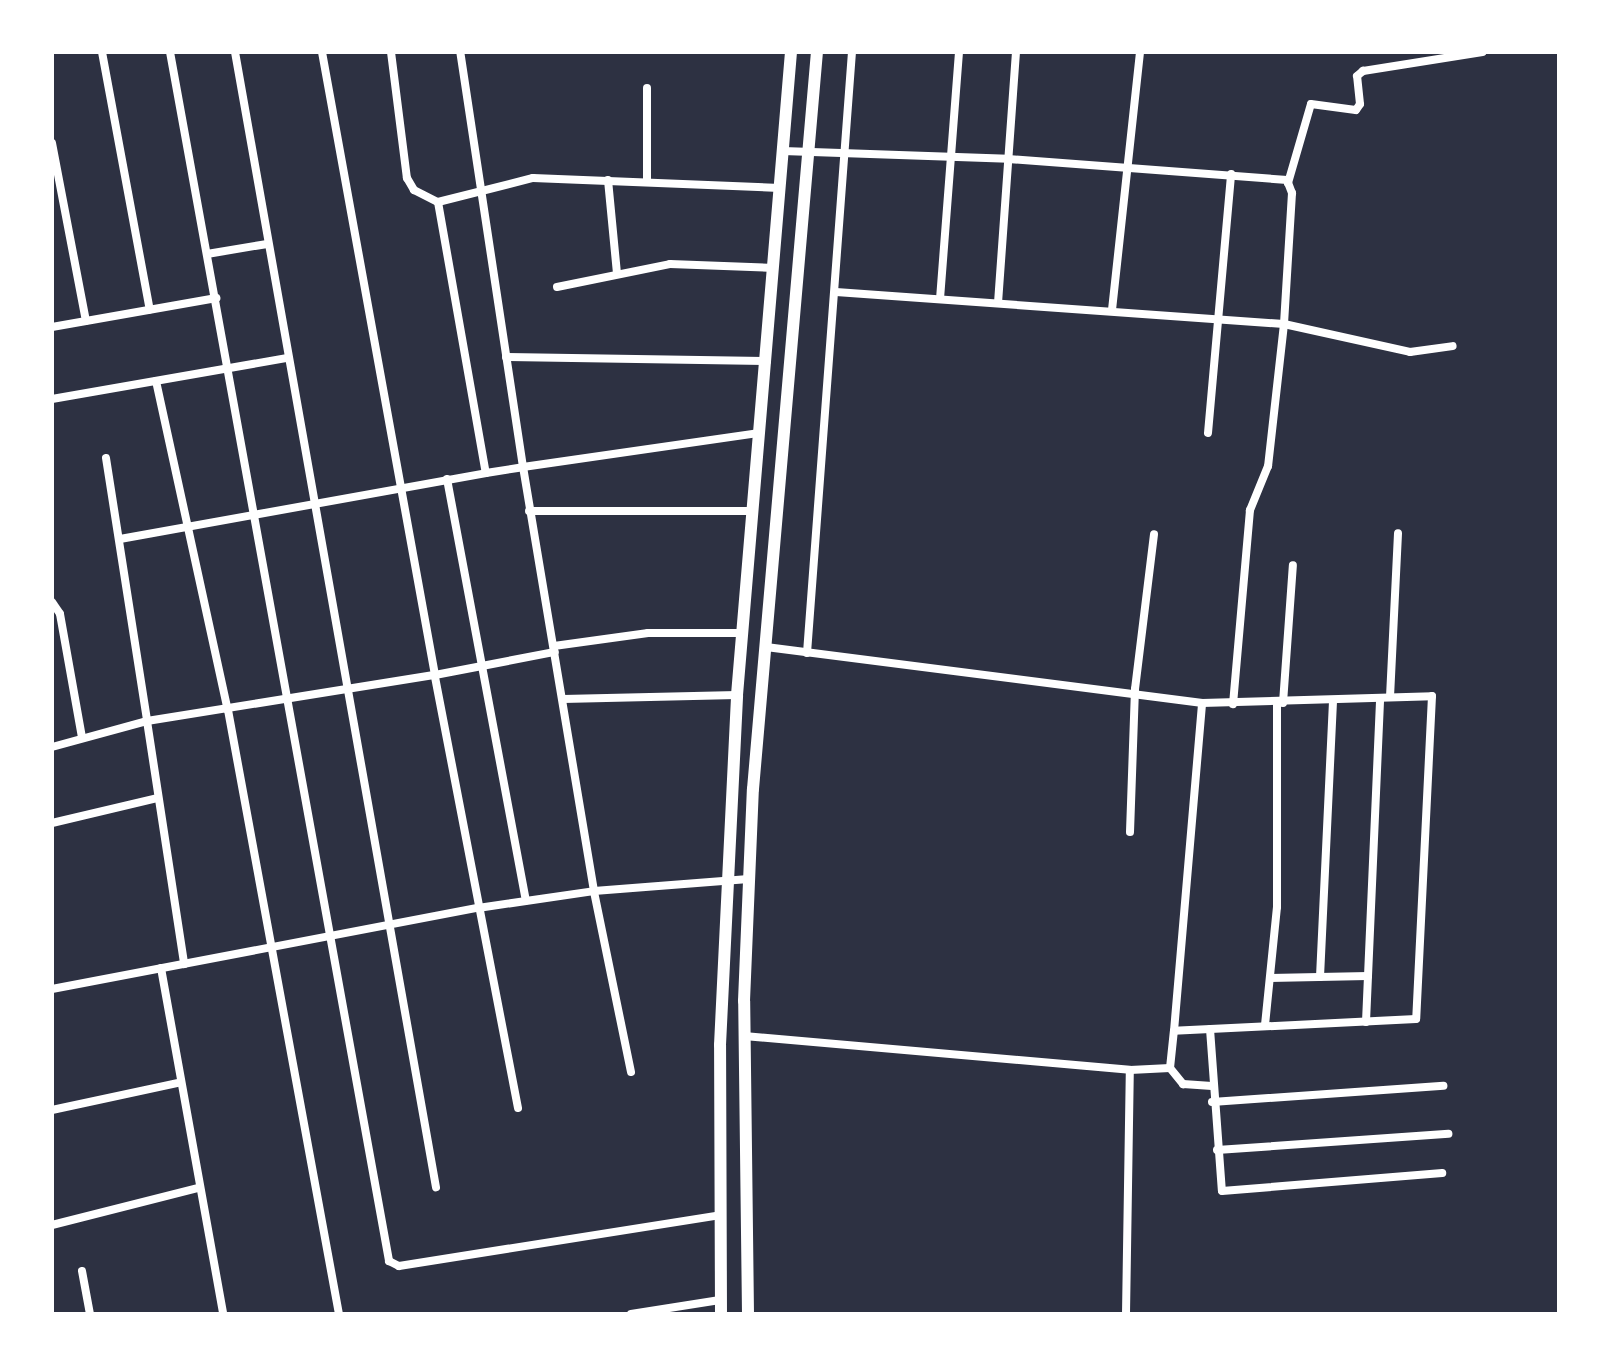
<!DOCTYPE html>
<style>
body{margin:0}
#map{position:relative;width:1611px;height:1366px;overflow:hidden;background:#2d3142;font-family:"Asap Condensed",sans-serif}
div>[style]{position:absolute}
.minor>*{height:8px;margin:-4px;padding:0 4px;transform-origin:4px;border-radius:4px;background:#fff}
.tertiary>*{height:12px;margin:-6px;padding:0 6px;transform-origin:6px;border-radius:6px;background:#fff}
span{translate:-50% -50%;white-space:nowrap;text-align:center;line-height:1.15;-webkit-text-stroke:8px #fff;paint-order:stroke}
.frame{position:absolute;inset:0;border:54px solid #fff;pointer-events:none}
</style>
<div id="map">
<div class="minor">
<div style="left:102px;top:52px;width:262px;rotate:79.5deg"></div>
<div style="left:170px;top:52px;width:1229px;rotate:79.73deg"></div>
<div style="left:389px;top:1261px;width:11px;rotate:27deg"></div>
<div style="left:399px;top:1266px;width:327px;rotate:-9deg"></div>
<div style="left:235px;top:52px;width:1153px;rotate:79.96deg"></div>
<div style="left:391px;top:52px;width:127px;rotate:82.8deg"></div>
<div style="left:407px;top:178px;width:14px;rotate:60deg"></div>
<div style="left:414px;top:190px;width:27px;rotate:27deg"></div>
<div style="left:438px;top:202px;width:98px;rotate:-14.2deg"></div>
<div style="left:533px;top:178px;width:247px;rotate:2.3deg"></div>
<div style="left:52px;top:143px;width:181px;rotate:79.2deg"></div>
<div style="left:783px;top:151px;width:225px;rotate:2deg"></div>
<div style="left:1008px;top:159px;width:280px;rotate:4.3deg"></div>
<div style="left:1287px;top:180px;width:14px;rotate:69deg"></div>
<div style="left:1292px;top:193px;width:131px;rotate:93.5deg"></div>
<div style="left:1284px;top:324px;width:143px;rotate:96.4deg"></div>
<div style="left:1268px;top:466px;width:48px;rotate:112.2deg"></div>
<div style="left:1250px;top:510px;width:195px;rotate:95deg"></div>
<div style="left:608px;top:180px;width:94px;rotate:84.5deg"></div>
<div style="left:647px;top:181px;width:93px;rotate:-90deg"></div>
<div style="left:1288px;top:183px;width:82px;rotate:-73.8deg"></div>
<div style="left:1311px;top:104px;width:45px;rotate:7.6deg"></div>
<div style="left:1356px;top:110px;width:7px;rotate:-56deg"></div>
<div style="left:1360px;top:104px;width:28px;rotate:-96deg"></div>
<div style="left:1357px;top:76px;width:8px;rotate:-40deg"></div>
<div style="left:1363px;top:71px;width:121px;rotate:-9deg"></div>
<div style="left:438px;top:202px;width:275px;rotate:80deg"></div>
<div style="left:486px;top:473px;width:37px;rotate:-9deg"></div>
<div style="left:523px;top:467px;width:420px;rotate:-98.6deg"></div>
<div style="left:207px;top:254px;width:61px;rotate:-9.5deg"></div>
<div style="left:557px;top:287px;width:115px;rotate:-11.5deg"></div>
<div style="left:670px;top:264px;width:104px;rotate:2.2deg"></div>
<div style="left:836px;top:292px;width:449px;rotate:4.1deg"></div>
<div style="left:1284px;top:324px;width:129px;rotate:12.5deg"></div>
<div style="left:1410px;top:352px;width:43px;rotate:-7.9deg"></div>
<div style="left:940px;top:299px;width:248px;rotate:-85.6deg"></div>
<div style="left:998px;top:303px;width:252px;rotate:-85.9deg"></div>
<div style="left:1112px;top:310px;width:260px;rotate:-83.8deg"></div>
<div style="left:52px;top:327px;width:167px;rotate:-10deg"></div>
<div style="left:506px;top:357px;width:261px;rotate:0.9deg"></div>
<div style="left:156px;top:381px;width:337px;rotate:77.7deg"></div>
<div style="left:228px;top:710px;width:614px;rotate:79.59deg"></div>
<div style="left:52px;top:399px;width:239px;rotate:-9.9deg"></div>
<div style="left:1208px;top:433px;width:260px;rotate:-84.9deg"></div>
<div style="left:106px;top:458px;width:266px;rotate:81.1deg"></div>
<div style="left:147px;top:721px;width:292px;rotate:-9.1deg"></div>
<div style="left:435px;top:675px;width:633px;rotate:-100.28deg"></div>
<div style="left:447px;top:479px;width:429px;rotate:79.4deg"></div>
<div style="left:529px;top:511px;width:224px"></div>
<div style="left:120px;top:539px;width:372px;rotate:-10.2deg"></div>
<div style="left:52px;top:602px;width:14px;rotate:56deg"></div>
<div style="left:60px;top:614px;width:125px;rotate:79.9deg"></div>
<div style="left:554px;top:646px;width:95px;rotate:-7.9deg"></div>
<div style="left:648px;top:633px;width:95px"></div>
<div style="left:766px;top:647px;width:440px;rotate:7.3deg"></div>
<div style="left:1202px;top:703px;width:230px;rotate:-1.7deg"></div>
<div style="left:1432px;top:696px;width:323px;rotate:92.8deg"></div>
<div style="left:1416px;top:1019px;width:242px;rotate:177.2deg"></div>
<div style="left:1174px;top:1031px;width:329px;rotate:-85.1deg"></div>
<div style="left:807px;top:653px;width:603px;rotate:-85.72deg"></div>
<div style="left:1390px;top:697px;width:164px;rotate:-87.2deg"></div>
<div style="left:563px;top:699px;width:174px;rotate:-1.3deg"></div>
<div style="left:1283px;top:703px;width:138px;rotate:-85.9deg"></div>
<div style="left:52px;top:747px;width:98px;rotate:-15.3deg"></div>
<div style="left:147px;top:721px;width:246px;rotate:81.3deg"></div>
<div style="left:52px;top:823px;width:109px;rotate:-13.3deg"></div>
<div style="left:1130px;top:832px;width:143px;rotate:-88deg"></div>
<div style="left:1135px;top:689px;width:156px;rotate:-83deg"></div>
<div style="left:161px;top:968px;width:352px;rotate:79.8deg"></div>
<div style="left:1320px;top:977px;width:277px;rotate:-87.3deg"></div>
<div style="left:1270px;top:978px;width:98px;rotate:-1.2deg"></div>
<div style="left:52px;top:989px;width:434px;rotate:-10.8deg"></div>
<div style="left:478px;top:908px;width:117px;rotate:-8.3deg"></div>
<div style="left:594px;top:891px;width:155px;rotate:-4.4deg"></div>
<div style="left:1366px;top:1022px;width:324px;rotate:-87.5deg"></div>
<div style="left:1265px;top:1025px;width:119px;rotate:-84.2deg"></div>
<div style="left:1277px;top:907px;width:204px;rotate:-90deg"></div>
<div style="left:1210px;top:1029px;width:162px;rotate:85.8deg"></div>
<div style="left:1222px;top:1191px;width:221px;rotate:-4.7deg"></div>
<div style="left:744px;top:1036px;width:387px;rotate:5deg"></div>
<div style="left:1130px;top:1070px;width:40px;rotate:-2.9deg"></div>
<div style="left:1170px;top:1068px;width:37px;rotate:-84deg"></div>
<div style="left:1170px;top:1068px;width:21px;rotate:51deg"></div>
<div style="left:1183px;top:1084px;width:29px;rotate:4deg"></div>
<div style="left:631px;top:1072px;width:185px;rotate:-101.6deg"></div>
<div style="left:594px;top:891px;width:430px;rotate:-99.5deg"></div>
<div style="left:523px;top:467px;width:239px;rotate:-8.2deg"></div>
<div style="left:1212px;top:1102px;width:232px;rotate:-4deg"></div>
<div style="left:518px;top:1108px;width:441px;rotate:-100.9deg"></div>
<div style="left:435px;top:675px;width:122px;rotate:-10.9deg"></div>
<div style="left:52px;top:1110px;width:129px;rotate:-12.1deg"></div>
<div style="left:1217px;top:1150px;width:232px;rotate:-4deg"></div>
<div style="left:52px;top:1225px;width:151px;rotate:-14.2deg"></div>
<div style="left:82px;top:1271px;width:44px;rotate:79.5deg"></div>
<div style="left:631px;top:1314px;width:90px;rotate:-8.9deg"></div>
<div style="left:1126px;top:1314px;width:244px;rotate:-89.1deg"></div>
</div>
<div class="tertiary">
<div style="left:721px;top:1314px;width:269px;rotate:-90.2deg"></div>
<div style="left:720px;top:1045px;width:350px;rotate:-87.2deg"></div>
<div style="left:737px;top:695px;width:645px;rotate:-85.2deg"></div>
<div style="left:748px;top:1314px;width:313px;rotate:-90.7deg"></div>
<div style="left:744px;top:1001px;width:212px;rotate:-87.6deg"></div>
<div style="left:753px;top:789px;width:740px;rotate:-85.04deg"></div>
</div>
<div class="frame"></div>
</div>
